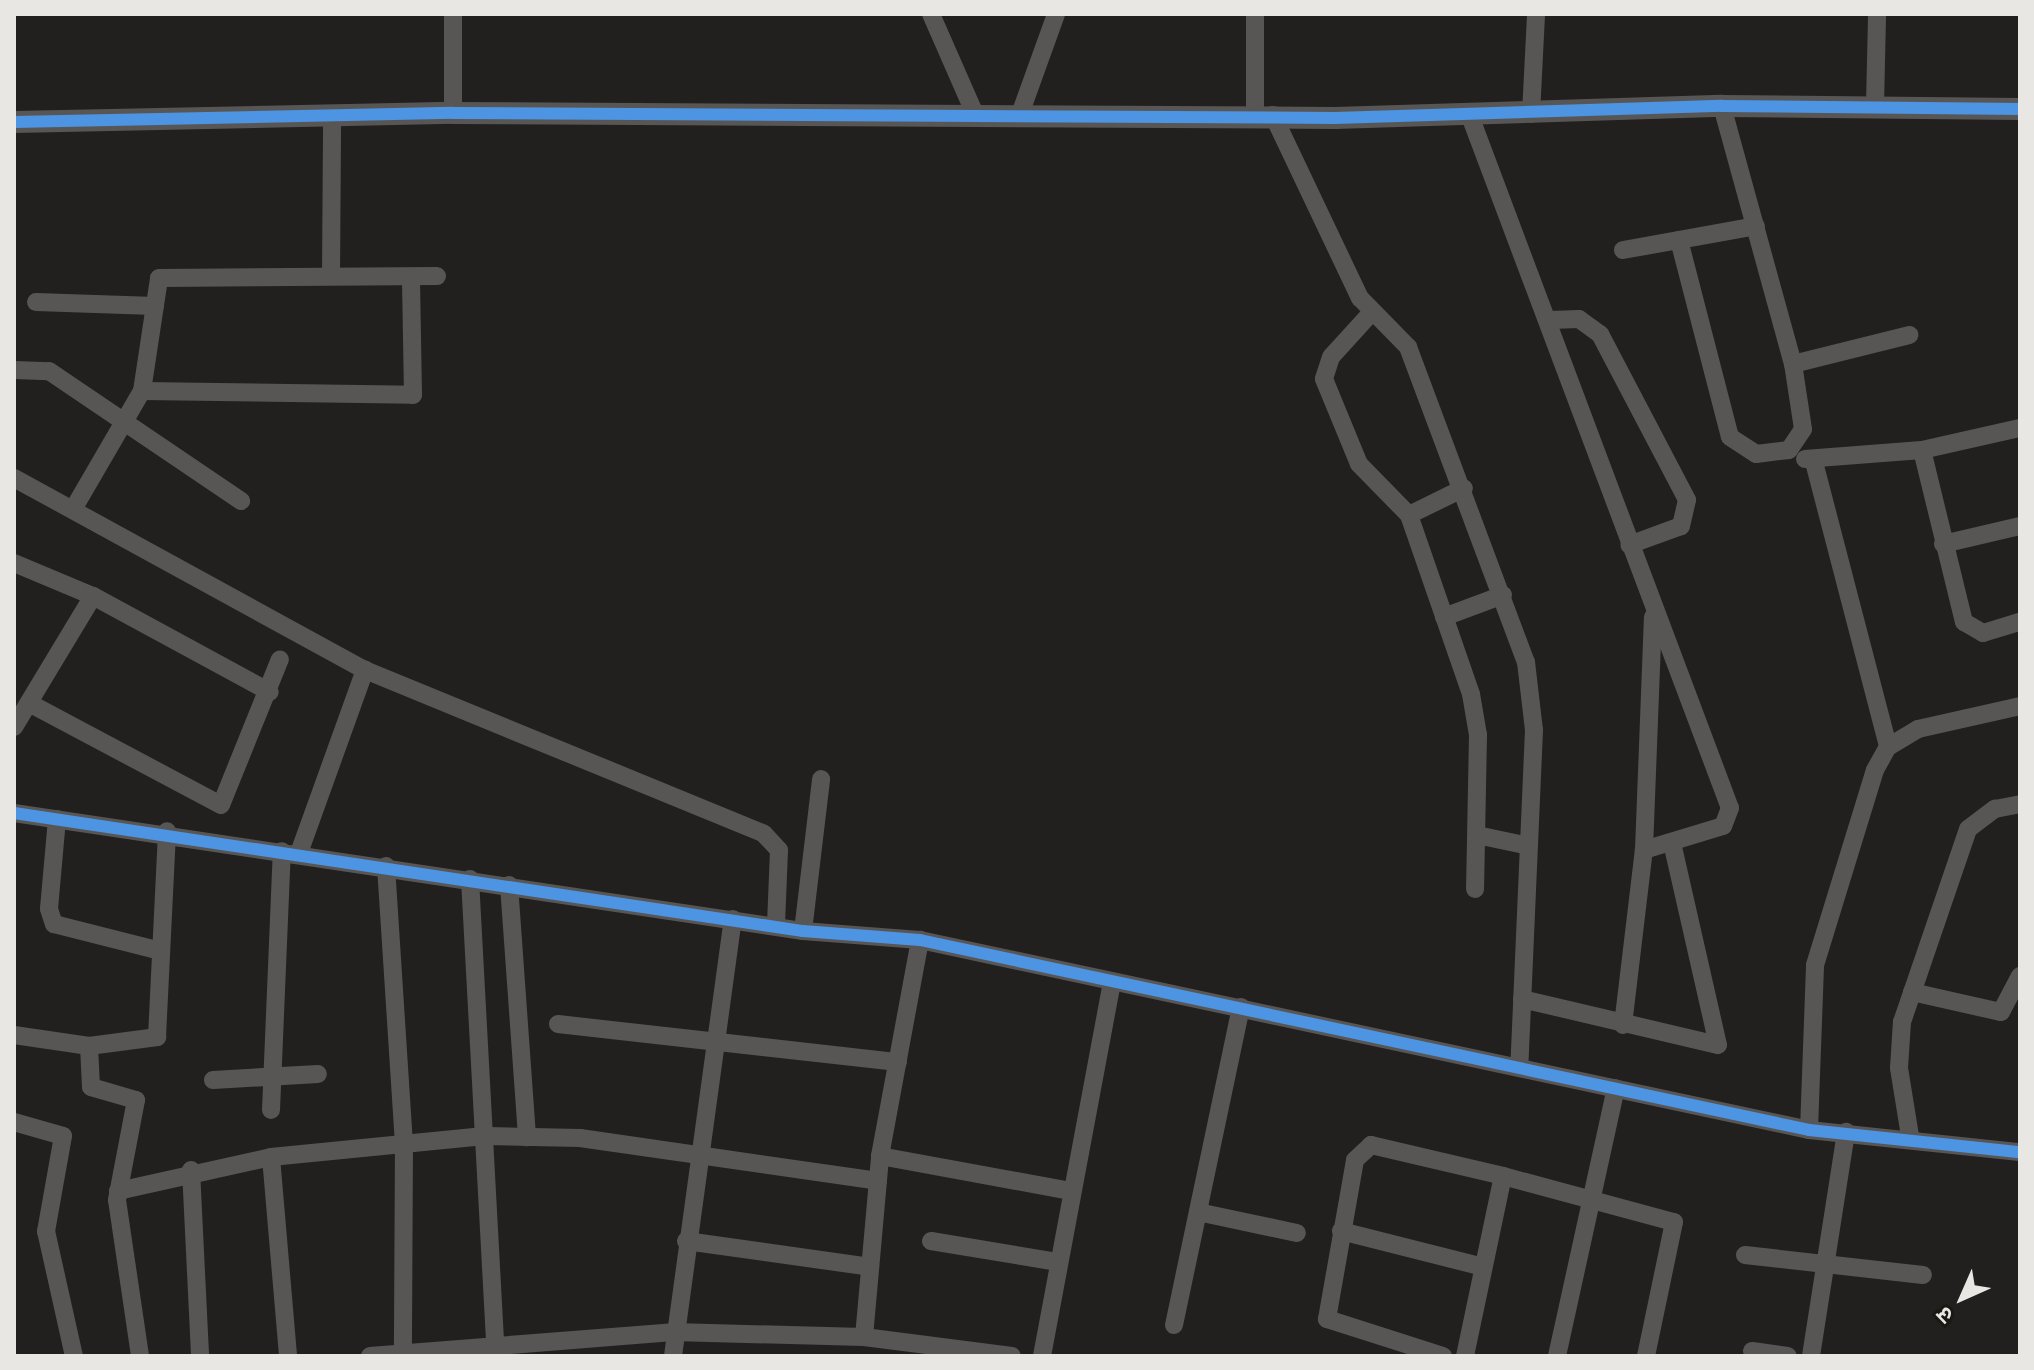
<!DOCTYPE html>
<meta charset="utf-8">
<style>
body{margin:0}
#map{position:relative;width:2034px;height:1370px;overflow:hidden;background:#22201e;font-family:"Fira Sans Condensed","Noto Sans Devanagari",sans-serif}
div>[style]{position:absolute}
.minor>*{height:18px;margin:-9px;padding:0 9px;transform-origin:9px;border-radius:9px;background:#585655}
.tertiary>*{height:22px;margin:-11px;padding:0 11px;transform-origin:11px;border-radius:11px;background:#585655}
.cycleway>*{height:12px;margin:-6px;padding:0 6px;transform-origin:6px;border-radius:6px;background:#4d94e3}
span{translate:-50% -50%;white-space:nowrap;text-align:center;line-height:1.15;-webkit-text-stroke:7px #1b1713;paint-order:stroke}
.frame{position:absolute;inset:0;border:16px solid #e9e7e4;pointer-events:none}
.north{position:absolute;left:1922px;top:1258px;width:80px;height:80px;-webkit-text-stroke:6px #1b1713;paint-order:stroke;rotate:225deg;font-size:22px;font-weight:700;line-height:32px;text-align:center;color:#e9e7e4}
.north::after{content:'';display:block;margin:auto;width:28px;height:36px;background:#e9e7e4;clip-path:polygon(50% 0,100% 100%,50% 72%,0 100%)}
</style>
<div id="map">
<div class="minor">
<div style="left:931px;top:14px;width:109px;rotate:66.3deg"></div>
<div style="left:1255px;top:14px;width:101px;rotate:90deg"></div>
<div style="left:1875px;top:105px;width:91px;rotate:-88.7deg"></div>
<div style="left:453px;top:113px;width:99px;rotate:-90deg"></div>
<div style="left:1531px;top:114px;width:100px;rotate:-87.1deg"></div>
<div style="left:1273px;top:115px;width:203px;rotate:64.6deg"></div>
<div style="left:1360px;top:298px;width:69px;rotate:45.6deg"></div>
<div style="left:1408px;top:347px;width:336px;rotate:69.5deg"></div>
<div style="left:1526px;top:662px;width:68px;rotate:83.3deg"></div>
<div style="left:1534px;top:730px;width:337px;rotate:92.5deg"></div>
<div style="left:1470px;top:116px;width:739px;rotate:69.41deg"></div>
<div style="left:1730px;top:808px;width:19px;rotate:111deg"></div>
<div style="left:1723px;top:826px;width:83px;rotate:163.1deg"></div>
<div style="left:1019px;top:117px;width:109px;rotate:-70.2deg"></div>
<div style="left:1679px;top:240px;width:203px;rotate:75.5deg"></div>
<div style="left:1730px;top:437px;width:31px;rotate:33deg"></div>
<div style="left:1756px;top:454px;width:33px;rotate:-7deg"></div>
<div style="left:1789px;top:450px;width:25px;rotate:-56deg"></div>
<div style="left:1803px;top:429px;width:66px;rotate:-98.7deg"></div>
<div style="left:1793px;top:364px;width:268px;rotate:-105.4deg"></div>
<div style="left:1623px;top:250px;width:135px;rotate:-10.2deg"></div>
<div style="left:331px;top:276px;width:161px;rotate:-89.6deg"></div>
<div style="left:36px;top:302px;width:119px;rotate:1.9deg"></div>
<div style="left:1371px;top:313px;width:59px;rotate:132.3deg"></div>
<div style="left:1331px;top:357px;width:23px;rotate:108deg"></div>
<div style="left:1324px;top:379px;width:92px;rotate:67.6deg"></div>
<div style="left:1359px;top:464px;width:71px;rotate:45.6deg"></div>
<div style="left:1409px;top:515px;width:189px;rotate:70.9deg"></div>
<div style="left:1471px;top:694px;width:42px;rotate:80.3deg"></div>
<div style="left:1478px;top:735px;width:154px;rotate:91.1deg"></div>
<div style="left:1550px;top:320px;width:29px;rotate:-2deg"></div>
<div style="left:1579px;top:319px;width:26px;rotate:36deg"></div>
<div style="left:1600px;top:334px;width:187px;rotate:62.3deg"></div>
<div style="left:1687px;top:500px;width:27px;rotate:103deg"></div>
<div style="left:1681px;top:526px;width:55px;rotate:159.9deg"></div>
<div style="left:1793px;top:364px;width:120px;rotate:-14deg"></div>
<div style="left:14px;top:370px;width:35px;rotate:2deg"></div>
<div style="left:49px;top:371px;width:232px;rotate:34.1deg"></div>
<div style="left:142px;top:391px;width:271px;rotate:0.8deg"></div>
<div style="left:413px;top:395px;width:118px;rotate:-91deg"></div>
<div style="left:1922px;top:450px;width:177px;rotate:76.3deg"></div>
<div style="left:1964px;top:622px;width:22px;rotate:30deg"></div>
<div style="left:1983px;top:633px;width:39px;rotate:-17deg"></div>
<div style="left:1805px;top:459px;width:117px;rotate:-4.4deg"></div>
<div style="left:1922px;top:450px;width:100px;rotate:-12.7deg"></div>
<div style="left:1814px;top:462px;width:294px;rotate:75.4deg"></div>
<div style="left:14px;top:478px;width:400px;rotate:28.7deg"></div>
<div style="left:365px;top:670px;width:431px;rotate:22.3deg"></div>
<div style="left:764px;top:834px;width:22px;rotate:47deg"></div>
<div style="left:779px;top:850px;width:76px;rotate:92.3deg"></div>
<div style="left:75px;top:506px;width:133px;rotate:-59.8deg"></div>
<div style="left:142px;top:391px;width:114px;rotate:-81.4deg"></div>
<div style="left:159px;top:278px;width:278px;rotate:-0.4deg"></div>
<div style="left:1409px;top:515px;width:61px;rotate:-26.1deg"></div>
<div style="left:1943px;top:544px;width:79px;rotate:-13.2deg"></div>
<div style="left:14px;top:563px;width:86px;rotate:22.7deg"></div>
<div style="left:93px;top:596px;width:201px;rotate:28.5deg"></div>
<div style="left:1444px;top:617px;width:63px;rotate:-20.4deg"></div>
<div style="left:29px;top:703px;width:217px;rotate:28deg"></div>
<div style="left:221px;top:805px;width:157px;rotate:-68deg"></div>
<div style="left:14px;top:727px;width:153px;rotate:-58.9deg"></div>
<div style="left:14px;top:813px;width:798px;rotate:8.51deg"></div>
<div style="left:803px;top:931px;width:117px;rotate:4.4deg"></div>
<div style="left:920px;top:940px;width:909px;rotate:12.06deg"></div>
<div style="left:1809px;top:1130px;width:212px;rotate:6deg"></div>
<div style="left:57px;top:819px;width:90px;rotate:95.1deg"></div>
<div style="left:49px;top:909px;width:16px;rotate:72deg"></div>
<div style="left:54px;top:924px;width:110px;rotate:14.2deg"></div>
<div style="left:1477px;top:835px;width:53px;rotate:11.9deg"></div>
<div style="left:299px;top:853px;width:195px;rotate:-70.2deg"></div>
<div style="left:386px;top:866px;width:277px;rotate:86.3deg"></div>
<div style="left:404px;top:1142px;width:212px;rotate:90.3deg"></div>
<div style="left:470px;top:879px;width:470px;rotate:86.9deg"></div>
<div style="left:509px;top:885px;width:253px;rotate:85.9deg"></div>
<div style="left:803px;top:931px;width:153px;rotate:-83.2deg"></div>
<div style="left:1912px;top:992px;width:91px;rotate:12.7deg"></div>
<div style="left:2001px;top:1012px;width:41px;rotate:-62.2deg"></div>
<div style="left:1522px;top:999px;width:201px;rotate:13.2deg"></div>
<div style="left:1718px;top:1045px;width:207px;rotate:-102.8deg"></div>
<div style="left:558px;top:1024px;width:342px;rotate:6.4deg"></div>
<div style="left:1623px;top:1025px;width:176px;rotate:-83.2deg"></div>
<div style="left:1644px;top:850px;width:233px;rotate:-87.8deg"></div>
<div style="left:14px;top:1035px;width:76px;rotate:8.3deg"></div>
<div style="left:89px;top:1046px;width:41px;rotate:87.2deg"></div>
<div style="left:91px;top:1087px;width:47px;rotate:16.1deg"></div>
<div style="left:136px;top:1100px;width:102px;rotate:100.8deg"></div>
<div style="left:117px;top:1200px;width:158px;rotate:81.6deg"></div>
<div style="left:89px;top:1046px;width:69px;rotate:-7.5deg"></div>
<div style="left:157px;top:1037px;width:206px;rotate:-87.2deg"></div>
<div style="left:213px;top:1080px;width:105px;rotate:-3.3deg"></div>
<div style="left:271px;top:1110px;width:259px;rotate:-87.6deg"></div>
<div style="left:14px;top:1122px;width:51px;rotate:15.9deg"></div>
<div style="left:63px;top:1136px;width:97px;rotate:100.1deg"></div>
<div style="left:46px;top:1231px;width:128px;rotate:77.4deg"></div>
<div style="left:1809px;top:1130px;width:165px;rotate:-87.9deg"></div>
<div style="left:1815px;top:965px;width:204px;rotate:-72.9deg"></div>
<div style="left:1875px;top:770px;width:26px;rotate:-61deg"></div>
<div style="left:1888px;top:747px;width:35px;rotate:-31deg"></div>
<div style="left:1918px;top:729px;width:105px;rotate:-12.7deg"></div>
<div style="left:1910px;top:1136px;width:69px;rotate:-99.2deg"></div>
<div style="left:1899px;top:1068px;width:46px;rotate:-86.3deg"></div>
<div style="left:1902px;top:1022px;width:204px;rotate:-71.1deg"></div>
<div style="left:1968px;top:829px;width:34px;rotate:-37deg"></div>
<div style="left:1995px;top:809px;width:25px;rotate:-11deg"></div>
<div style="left:880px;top:1156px;width:193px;rotate:10.4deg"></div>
<div style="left:271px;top:1157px;width:200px;rotate:85.1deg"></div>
<div style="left:191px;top:1170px;width:186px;rotate:87.2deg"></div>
<div style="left:118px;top:1191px;width:157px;rotate:-12.5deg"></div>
<div style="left:271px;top:1157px;width:217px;rotate:-5.6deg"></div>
<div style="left:487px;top:1136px;width:93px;rotate:1.2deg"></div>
<div style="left:580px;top:1138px;width:301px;rotate:8.2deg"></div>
<div style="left:1198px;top:1212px;width:101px;rotate:12deg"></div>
<div style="left:1341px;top:1231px;width:146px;rotate:14.2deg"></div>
<div style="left:686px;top:1241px;width:186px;rotate:8deg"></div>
<div style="left:931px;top:1241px;width:129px;rotate:9.4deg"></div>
<div style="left:1745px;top:1255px;width:179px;rotate:6.4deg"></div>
<div style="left:1174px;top:1325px;width:325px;rotate:-78.1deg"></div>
<div style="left:864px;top:1337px;width:182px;rotate:-84.9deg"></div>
<div style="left:880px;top:1156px;width:220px;rotate:-79.5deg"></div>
<div style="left:1752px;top:1351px;width:36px;rotate:8deg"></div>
<div style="left:370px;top:1356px;width:304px;rotate:-4.5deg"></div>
<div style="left:673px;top:1332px;width:191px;rotate:1.5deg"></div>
<div style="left:864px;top:1337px;width:149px;rotate:7.3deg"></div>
<div style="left:673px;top:1356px;width:441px;rotate:-82.2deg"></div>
<div style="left:1042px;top:1356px;width:381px;rotate:-79.4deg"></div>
<div style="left:1443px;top:1356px;width:122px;rotate:-162.3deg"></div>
<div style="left:1327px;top:1319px;width:161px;rotate:-80deg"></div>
<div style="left:1355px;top:1160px;width:22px;rotate:-43deg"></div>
<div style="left:1371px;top:1145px;width:136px;rotate:13.2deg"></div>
<div style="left:1465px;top:1356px;width:184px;rotate:-78.1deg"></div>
<div style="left:1503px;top:1176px;width:177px;rotate:15.1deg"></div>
<div style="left:1674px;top:1222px;width:137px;rotate:101.8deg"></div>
<div style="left:1557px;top:1356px;width:274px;rotate:-77.6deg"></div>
<div style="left:1811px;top:1356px;width:227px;rotate:-81.1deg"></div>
</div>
<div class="tertiary">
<div style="left:14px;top:122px;width:439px;rotate:-1.2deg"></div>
<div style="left:453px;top:113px;width:882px;rotate:0.32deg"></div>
<div style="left:1335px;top:118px;width:387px;rotate:-1.8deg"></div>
<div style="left:1722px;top:106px;width:298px;rotate:0.6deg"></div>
</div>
<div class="cycleway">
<div style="left:14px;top:122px;width:439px;rotate:-1.2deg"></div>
<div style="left:453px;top:113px;width:882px;rotate:0.32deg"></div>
<div style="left:1335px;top:118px;width:387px;rotate:-1.8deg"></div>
<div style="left:1722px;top:106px;width:298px;rotate:0.6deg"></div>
<div style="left:14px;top:813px;width:798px;rotate:8.51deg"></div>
<div style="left:803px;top:931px;width:117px;rotate:4.4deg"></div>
<div style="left:920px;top:940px;width:909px;rotate:12.06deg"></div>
<div style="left:1809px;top:1130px;width:212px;rotate:6deg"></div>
</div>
<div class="frame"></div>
<div class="north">उ</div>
</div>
